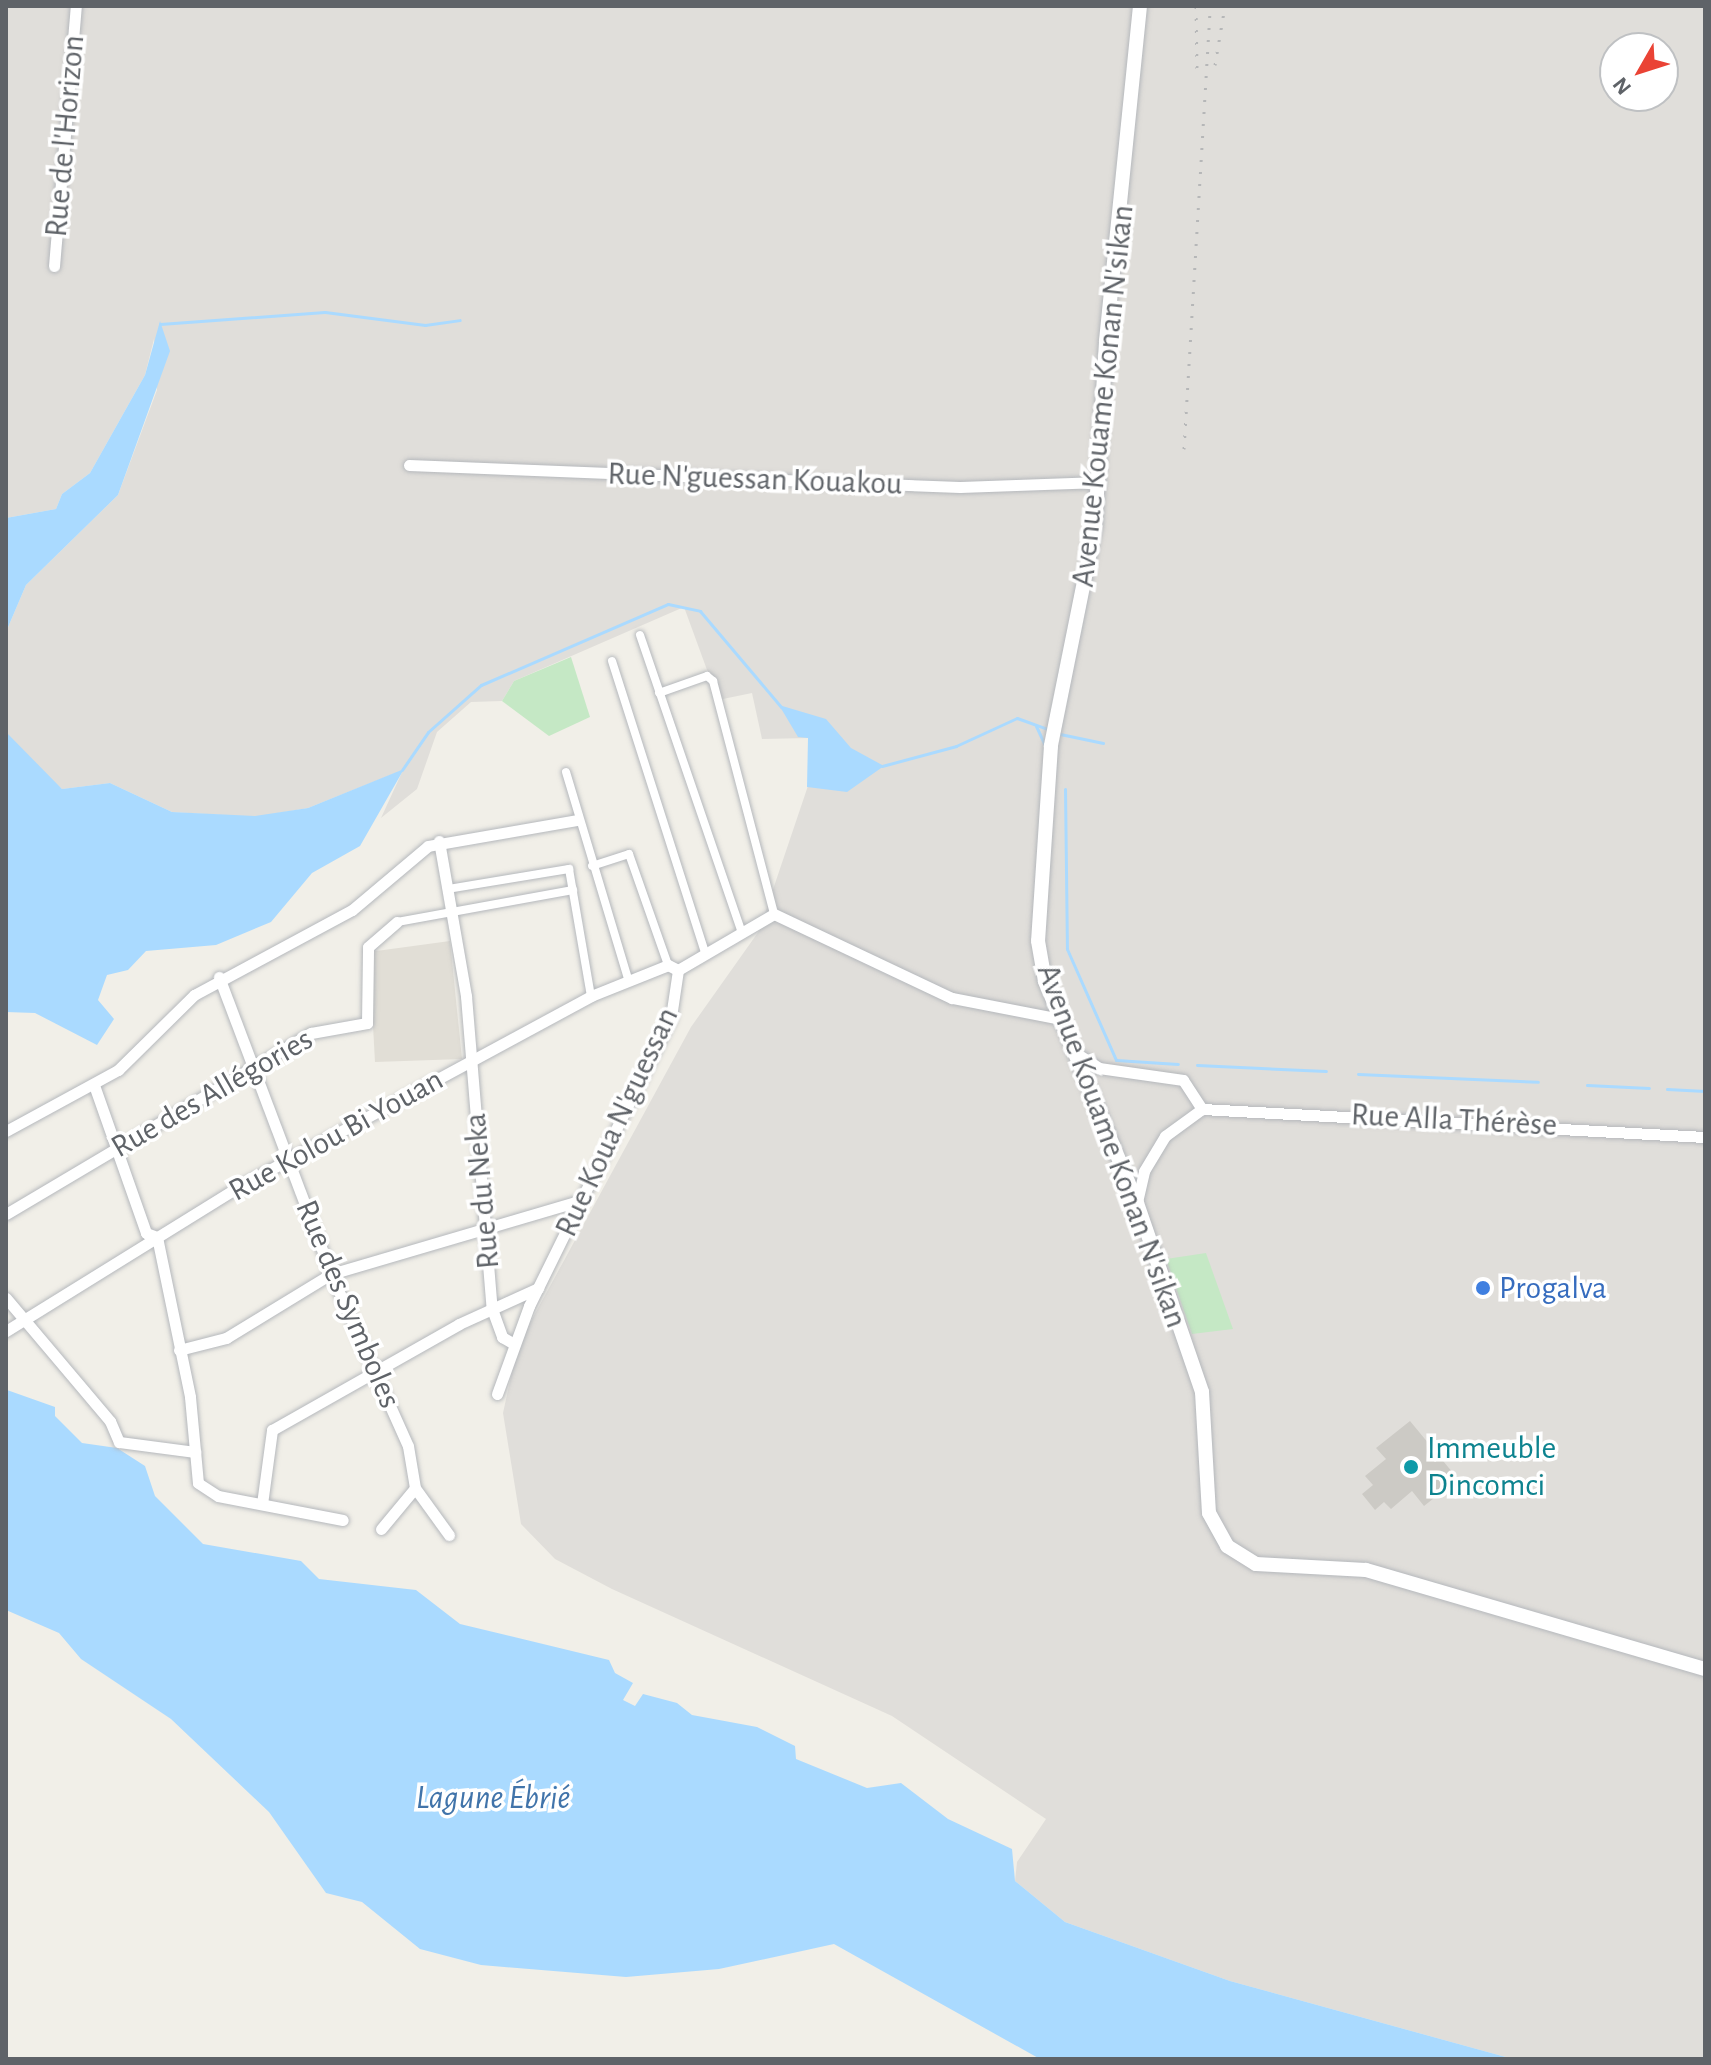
<!DOCTYPE html>
<meta charset="utf-8">
<style>
body{margin:0}
#map{position:relative;width:1711px;height:2065px;overflow:hidden;background:#f1efe8;font-family:"Alegreya Sans",sans-serif}
div>[style]{position:absolute}
.industrial>*{inset:0;background:#e0deda}
.education>*{inset:0;background:#e1ded6}
.green>*{inset:0;background:#c5e8c5}
.water>*{inset:0;background:#aadaff}
.stream>*{height:3px;margin:-1.5px;padding:0 1.5px;transform-origin:1.5px;border-radius:1.5px;background:#aadaff}
.building>*{inset:0;background:#cccac5}
.roads{filter:drop-shadow(0 0 2px #b5b8bc) drop-shadow(0 0 2px #b5b8bc)}
.pedestrian>*{height:8px;margin:-4px;padding:0 4px;transform-origin:4px;border-radius:4px;background:#fff}
.minor>*{height:11px;margin:-5.5px;padding:0 5.5px;transform-origin:5.5px;border-radius:5.5px;background:#fff}
.tertiary>*{height:14px;margin:-7px;padding:0 7px;transform-origin:7px;border-radius:7px;background:#fff}
.rail>*{height:3px;margin-top:-1.5px;transform-origin:0;background:repeating-linear-gradient(90deg,#b6b7b8 0 2px,transparent 0 12px)}
.dots>*{width:22px;height:22px;translate:-50% -50%;box-sizing:border-box;border:4px solid #fff;border-radius:50%}
span{translate:-50% -50%;white-space:nowrap;text-align:center;line-height:1.15;-webkit-text-stroke:7px #fff;paint-order:stroke}
.street-label{font-size:32px;color:#5f6368}
.shop-label{font-size:32px;color:#366cbe}
.left{translate:0 -50%;text-align:left}
.culture-label{font-size:32px;color:#0d838f}
.water-label{font-size:34px;color:#4174aa;font-style:italic}
.frame{position:absolute;inset:0;border:8px solid #5f6368;pointer-events:none}
.north{position:absolute;left:1599px;top:32px;width:80px;height:80px;box-sizing:border-box;background:#fff;border:2px solid #bfc1c3;border-radius:50%;rotate:231deg;font-size:22px;font-weight:700;line-height:32px;text-align:center;color:#5f6368}
.north::after{content:'';display:block;margin:auto;width:28px;height:36px;background:#ea4335;clip-path:polygon(50% 0,100% 100%,50% 72%,0 100%)}
</style>
<div id="map">
<div class="industrial">
<div style="clip-path:polygon(evenodd,6px 6px,1705px 6px,1705px 2059px,1513px 2059px,1230px 1981px,1065px 1922px,1015px 1881px,1017px 1862px,1046px 1819px,892px 1716px,612px 1589px,555px 1559px,521px 1524px,503px 1413px,518px 1345px,691px 1027px,759px 931px,813px 771px,808px 738px,762px 739px,752px 693px,718px 700px,684px 607px,514px 681px,502px 701px,471px 702px,437px 732px,417px 789px,381px 818px,403px 770px,308px 808px,255px 817px,172px 812px,110px 783px,62px 789px,21px 753px,6px 732px,6px 632px,26px 585px,118px 495px,157px 390px,154px 339px,145px 375px,90px 473px,62px 494px,56px 509px,6px 518px,6px 6px,1615px 48px,1663px 48px,1663px 96px,1615px 96px,1615px 48px)"></div>
</div>
<div class="education">
<div style="clip-path:polygon(450px 941px,462px 1059px,375px 1062px,369px 952px)"></div>
</div>
<div class="green">
<div style="clip-path:polygon(571px 657px,590px 717px,549px 736px,502px 701px,514px 681px)"></div>
<div style="clip-path:polygon(1206px 1253px,1233px 1329px,1192px 1334px,1166px 1259px)"></div>
</div>
<div class="water">
<div style="clip-path:polygon(160px 321px,170px 351px,118px 495px,26px 585px,6px 632px,6px 518px,56px 509px,62px 494px,90px 473px,145px 375px)"></div>
<div style="clip-path:polygon(779px 705px,826px 719px,851px 748px,884px 766px,847px 792px,807px 787px,808px 738px,798px 737px)"></div>
<div style="clip-path:polygon(6px 732px,62px 789px,110px 783px,172px 812px,255px 816px,308px 808px,404px 769px,360px 846px,312px 873px,271px 922px,216px 945px,146px 951px,128px 970px,107px 975px,98px 1000px,114px 1019px,97px 1045px,35px 1013px,6px 1012px)"></div>
<div style="clip-path:polygon(7px 1390px,55px 1407px,55px 1416px,82px 1443px,117px 1448px,145px 1466px,155px 1496px,203px 1544px,301px 1561px,319px 1579px,416px 1590px,460px 1624px,609px 1660px,615px 1673px,633px 1683px,623px 1700px,635px 1706px,643px 1694px,677px 1703px,692px 1715px,757px 1727px,795px 1746px,796px 1759px,867px 1788px,901px 1783px,948px 1819px,1012px 1849px,1015px 1881px,1065px 1922px,1230px 1981px,1513px 2059px,1040px 2059px,834px 1944px,719px 1969px,626px 1977px,481px 1965px,420px 1949px,362px 1902px,326px 1893px,269px 1812px,171px 1719px,81px 1659px,59px 1633px,6px 1610px)"></div>
</div>
<div class="stream">
<div style="left:160px;top:324px;width:165px;rotate:-4.2deg"></div>
<div style="left:325px;top:312px;width:101px;rotate:7.4deg"></div>
<div style="left:425px;top:325px;width:35px;rotate:-8deg"></div>
<div style="left:1036px;top:726px;width:21px;rotate:65deg"></div>
<div style="left:1060px;top:734px;width:44px;rotate:11.8deg"></div>
<div style="left:882px;top:766px;width:77px;rotate:-15.1deg"></div>
<div style="left:956px;top:746px;width:67px;rotate:-24.7deg"></div>
<div style="left:1017px;top:718px;width:32px;rotate:20deg"></div>
<div style="left:402px;top:770px;width:46px;rotate:-55.6deg"></div>
<div style="left:428px;top:732px;width:71px;rotate:-41.6deg"></div>
<div style="left:481px;top:685px;width:204px;rotate:-23.4deg"></div>
<div style="left:668px;top:604px;width:33px;rotate:12deg"></div>
<div style="left:700px;top:611px;width:126px;rotate:49.8deg"></div>
<div style="left:1065px;top:789px;width:160px;rotate:89.3deg"></div>
<div style="left:1067px;top:949px;width:121px;rotate:66.2deg"></div>
<div style="left:1116px;top:1060px;width:62px;rotate:3.7deg"></div>
<div style="left:1197px;top:1065px;width:129px;rotate:2.7deg"></div>
<div style="left:1358px;top:1074px;width:180px;rotate:2.5deg"></div>
<div style="left:1587px;top:1085px;width:62px;rotate:2.8deg"></div>
<div style="left:1667px;top:1089px;width:38px;rotate:3deg"></div>
</div>
<div class="building">
<div style="clip-path:polygon(1410px 1421px,1458px 1479px,1424px 1506px,1412px 1491px,1391px 1509px,1384px 1502px,1375px 1510px,1362px 1494px,1373px 1485px,1365px 1476px,1386px 1459px,1376px 1448px)"></div>
</div>
<div class="roads">
<div class="pedestrian">
<div style="left:640px;top:635px;width:312px;rotate:71.1deg"></div>
<div style="left:612px;top:661px;width:306px;rotate:72.3deg"></div>
<div style="left:659px;top:693px;width:51px;rotate:-19.5deg"></div>
<div style="left:707px;top:676px;width:8px;rotate:40deg"></div>
<div style="left:713px;top:681px;width:241px;rotate:75.3deg"></div>
<div style="left:566px;top:772px;width:216px;rotate:73.3deg"></div>
<div style="left:592px;top:866px;width:39px;rotate:-18deg"></div>
<div style="left:629px;top:854px;width:118px;rotate:70.6deg"></div>
<div style="left:448px;top:889px;width:123px;rotate:-9.4deg"></div>
<div style="left:569px;top:869px;width:129px;rotate:80.2deg"></div>
<div style="left:397px;top:922px;width:179px;rotate:-10.3deg"></div>
</div>
<div class="minor">
<div style="left:54px;top:266px;width:261px;rotate:-85.2deg"></div>
<div style="left:409px;top:465px;width:551px;rotate:2.29deg"></div>
<div style="left:960px;top:487px;width:140px;rotate:-2deg"></div>
<div style="left:439px;top:841px;width:157px;rotate:80.1deg"></div>
<div style="left:466px;top:996px;width:314px;rotate:85.3deg"></div>
<div style="left:492px;top:1309px;width:30px;rotate:70deg"></div>
<div style="left:502px;top:1337px;width:14px;rotate:30deg"></div>
<div style="left:219px;top:977px;width:317px;rotate:69.3deg"></div>
<div style="left:331px;top:1274px;width:188px;rotate:65.9deg"></div>
<div style="left:408px;top:1446px;width:43px;rotate:80.5deg"></div>
<div style="left:415px;top:1488px;width:58px;rotate:54.1deg"></div>
<div style="left:1076px;top:1053px;width:27px;rotate:33deg"></div>
<div style="left:1099px;top:1068px;width:85px;rotate:8.1deg"></div>
<div style="left:1183px;top:1080px;width:35px;rotate:57deg"></div>
<div style="left:94px;top:1085px;width:157px;rotate:70.6deg"></div>
<div style="left:146px;top:1233px;width:12px;rotate:20deg"></div>
<div style="left:157px;top:1237px;width:163px;rotate:78.3deg"></div>
<div style="left:190px;top:1397px;width:86px;rotate:84.7deg"></div>
<div style="left:198px;top:1483px;width:24px;rotate:33deg"></div>
<div style="left:218px;top:1496px;width:127px;rotate:10.9deg"></div>
<div style="left:6px;top:1131px;width:128px;rotate:-28.6deg"></div>
<div style="left:118px;top:1070px;width:107px;rotate:-44.6deg"></div>
<div style="left:194px;top:995px;width:179px;rotate:-28.3deg"></div>
<div style="left:352px;top:910px;width:99px;rotate:-40.1deg"></div>
<div style="left:428px;top:846px;width:151px;rotate:-9.9deg"></div>
<div style="left:1137px;top:1202px;width:32px;rotate:-77deg"></div>
<div style="left:1144px;top:1171px;width:41px;rotate:-59deg"></div>
<div style="left:1165px;top:1136px;width:46px;rotate:-36.1deg"></div>
<div style="left:1202px;top:1109px;width:504px;rotate:3.19deg"></div>
<div style="left:6px;top:1214px;width:355px;rotate:-30.7deg"></div>
<div style="left:311px;top:1033px;width:57px;rotate:-10.1deg"></div>
<div style="left:367px;top:1023px;width:76px;rotate:-89.2deg"></div>
<div style="left:368px;top:947px;width:38px;rotate:-41deg"></div>
<div style="left:6px;top:1298px;width:161px;rotate:49.8deg"></div>
<div style="left:110px;top:1421px;width:23px;rotate:67deg"></div>
<div style="left:119px;top:1442px;width:77px;rotate:7.5deg"></div>
<div style="left:6px;top:1331px;width:273px;rotate:-31.8deg"></div>
<div style="left:238px;top:1187px;width:401px;rotate:-28.4deg"></div>
<div style="left:591px;top:996px;width:83px;rotate:-21.9deg"></div>
<div style="left:668px;top:965px;width:11px;rotate:27deg"></div>
<div style="left:179px;top:1350px;width:49px;rotate:-14.3deg"></div>
<div style="left:226px;top:1338px;width:123px;rotate:-31.4deg"></div>
<div style="left:331px;top:1274px;width:259px;rotate:-16.4deg"></div>
<div style="left:497px;top:1394px;width:94px;rotate:-70deg"></div>
<div style="left:529px;top:1306px;width:322px;rotate:-63.8deg"></div>
<div style="left:671px;top:1017px;width:48px;rotate:-81.5deg"></div>
<div style="left:678px;top:970px;width:111px;rotate:-30.3deg"></div>
<div style="left:774px;top:914px;width:197px;rotate:25.3deg"></div>
<div style="left:952px;top:998px;width:111px;rotate:10.9deg"></div>
<div style="left:262px;top:1504px;width:75px;rotate:-82.3deg"></div>
<div style="left:272px;top:1430px;width:215px;rotate:-29.5deg"></div>
<div style="left:459px;top:1324px;width:87px;rotate:-24.5deg"></div>
<div style="left:381px;top:1529px;width:53px;rotate:-50.3deg"></div>
</div>
<div class="tertiary">
<div style="left:1140px;top:6px;width:338px;rotate:95.8deg"></div>
<div style="left:1106px;top:342px;width:185px;rotate:93.4deg"></div>
<div style="left:1095px;top:527px;width:223px;rotate:101.4deg"></div>
<div style="left:1051px;top:746px;width:195px;rotate:93.8deg"></div>
<div style="left:1038px;top:941px;width:41px;rotate:80.1deg"></div>
<div style="left:1045px;top:981px;width:240px;rotate:67.5deg"></div>
<div style="left:1137px;top:1203px;width:200px;rotate:71deg"></div>
<div style="left:1202px;top:1392px;width:121px;rotate:86.7deg"></div>
<div style="left:1209px;top:1513px;width:38px;rotate:61deg"></div>
<div style="left:1227px;top:1546px;width:34px;rotate:32deg"></div>
<div style="left:1256px;top:1564px;width:110px;rotate:3.1deg"></div>
<div style="left:1366px;top:1570px;width:353px;rotate:16.3deg"></div>
</div>
</div>
<div class="rail">
<div style="left:1196px;top:6px;width:64px;rotate:89.1deg"></div>
<div style="left:1215px;top:65px;width:60px;rotate:-80.4deg"></div>
<div style="left:1184px;top:449px;width:444px;rotate:-86.6deg"></div>
</div>
<div class="dots">
<div style="left:1483px;top:1288px;background:#3f7fe0"></div>
<div style="left:1411px;top:1467px;background:#0f9aa8"></div>
</div>
<div class="street-label">
<span style="left:65px;top:136px;rotate:-85deg">Rue de l'Horizon</span>
<span style="left:1103px;top:396px;rotate:-84deg">Avenue Kouame Konan N'sikan</span>
<span style="left:755px;top:479px;rotate:2deg">Rue N'guessan Kouakou</span>
<span style="left:212px;top:1093px;rotate:-30deg">Rue des Allégories</span>
<span style="left:1454px;top:1120px;rotate:3deg">Rue Alla Thérèse</span>
<span style="left:617px;top:1122px;rotate:-65deg">Rue Koua N'guessan</span>
<span style="left:336px;top:1135px;rotate:-29deg">Rue Kolou Bi Youan</span>
<span style="left:1112px;top:1146px;rotate:70deg">Avenue Kouame Konan N'sikan</span>
<span style="left:482px;top:1191px;rotate:-95deg">Rue du Neka</span>
<span style="left:348px;top:1304px;rotate:67deg">Rue des Symboles</span>
</div>
<div class="shop-label">
<span class="left" style="left:1499px;top:1288px">Progalva</span>
</div>
<div class="culture-label">
<span class="left" style="left:1427px;top:1467px">Immeuble<br>Dincomci</span>
</div>
<div class="water-label">
<span style="left:493px;top:1799px">Lagune Ébrié</span>
</div>
<div class="frame"></div>
<div class="north">N</div>
</div>
